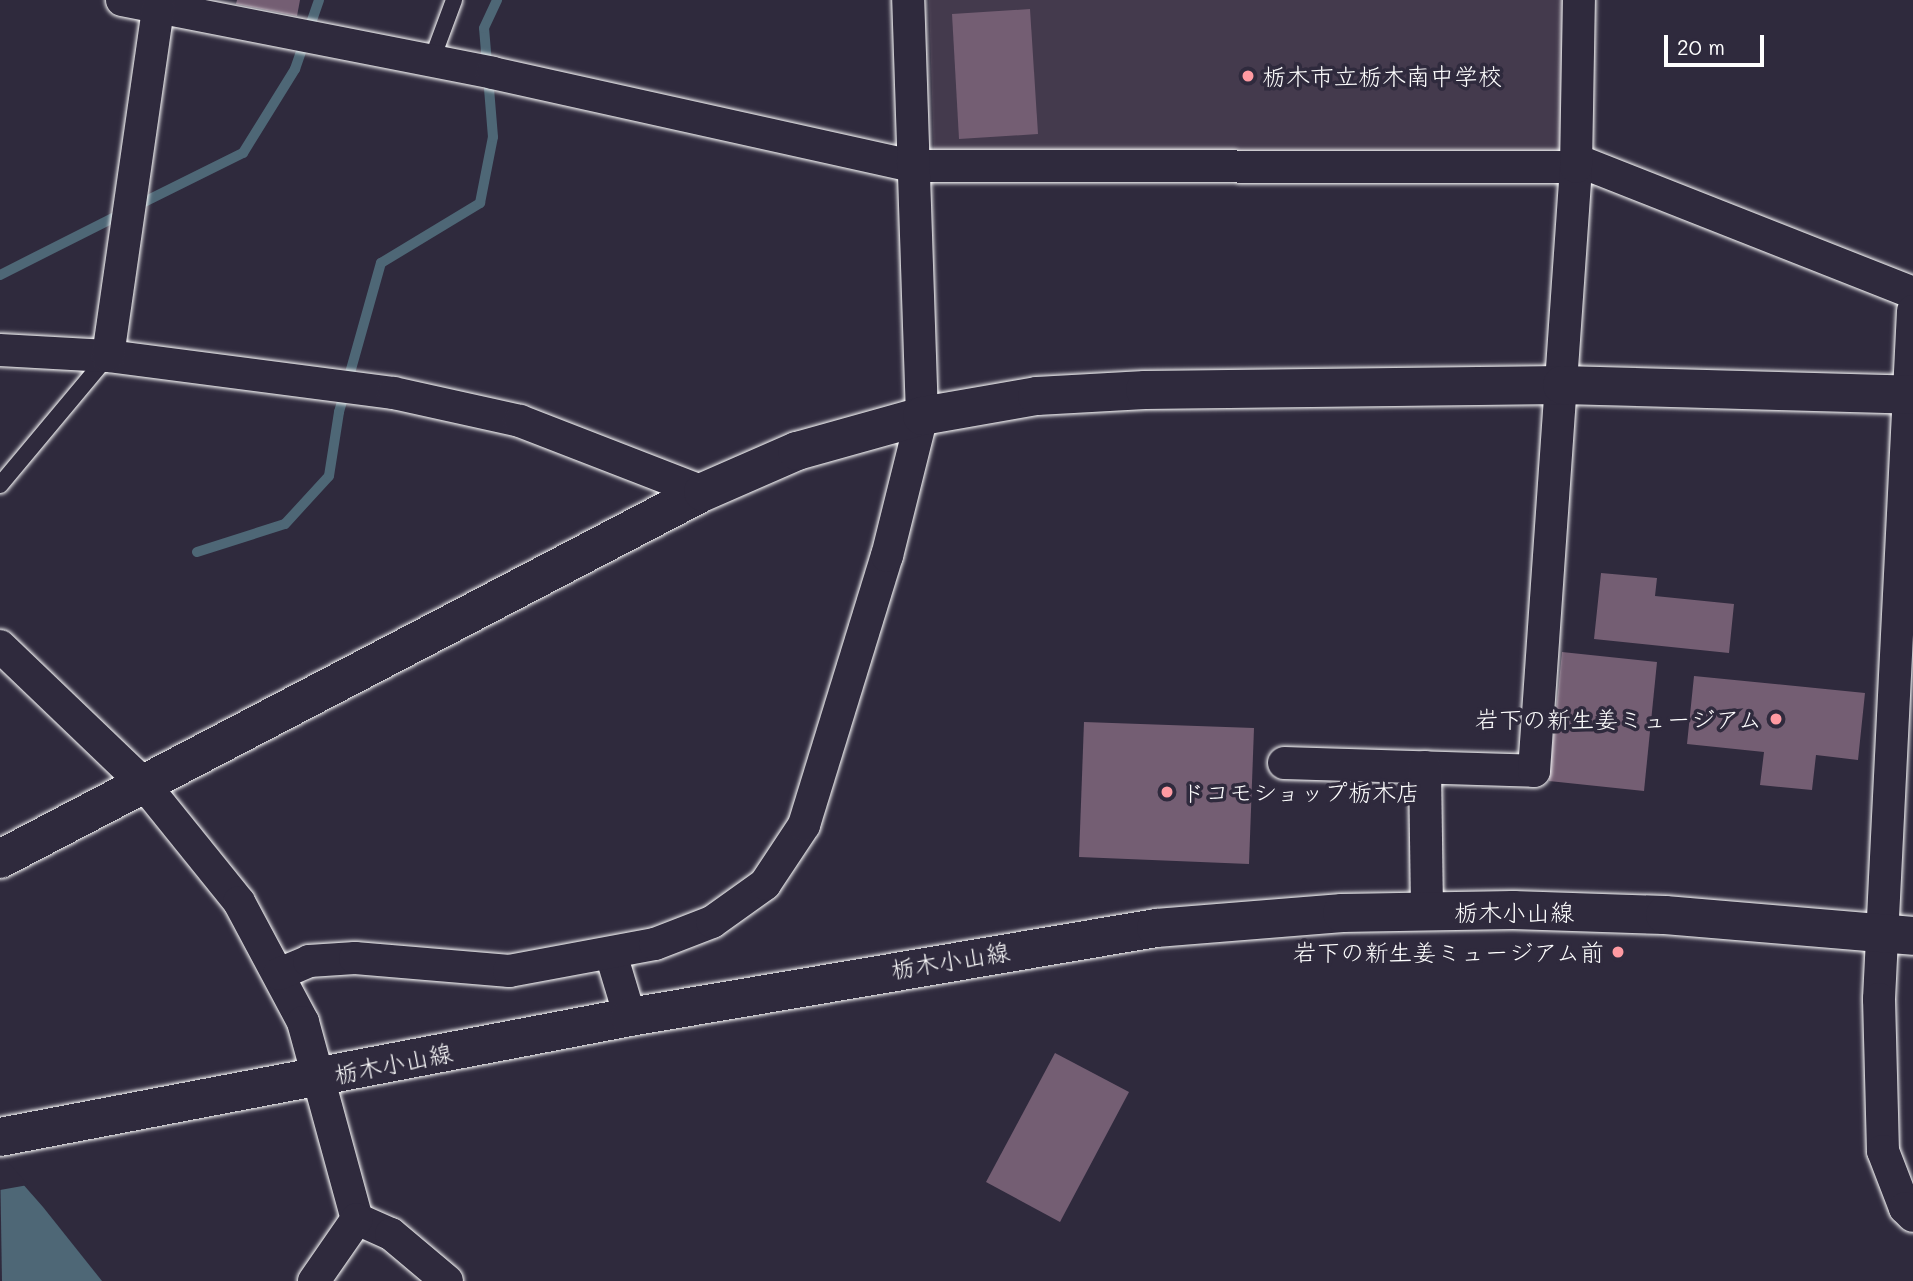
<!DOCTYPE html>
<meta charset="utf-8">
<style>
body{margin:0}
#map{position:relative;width:1913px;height:1281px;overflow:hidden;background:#2f2a3d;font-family:Mali,"Klee One",sans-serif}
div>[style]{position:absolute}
.built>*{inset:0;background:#443a4d}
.water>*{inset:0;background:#4e6776}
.pier>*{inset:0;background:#2f2a3d}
.stream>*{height:10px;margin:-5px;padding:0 5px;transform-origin:5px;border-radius:5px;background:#4e6776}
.building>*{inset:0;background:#745e73}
.roads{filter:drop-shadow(0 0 2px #fff) drop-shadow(0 0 2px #fff)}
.service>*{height:16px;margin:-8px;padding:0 8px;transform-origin:8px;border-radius:8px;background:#2f2a3d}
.minor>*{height:32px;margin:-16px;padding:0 16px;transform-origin:16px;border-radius:16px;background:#2f2a3d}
.tertiary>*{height:38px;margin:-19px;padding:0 19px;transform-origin:19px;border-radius:19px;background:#2f2a3d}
.primary>*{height:38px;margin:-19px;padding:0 19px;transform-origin:19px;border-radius:19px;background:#2f2a3d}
.dots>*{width:19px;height:19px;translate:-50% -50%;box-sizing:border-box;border:4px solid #2f2a3d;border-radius:50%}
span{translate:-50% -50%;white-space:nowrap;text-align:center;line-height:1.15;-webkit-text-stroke:7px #2f2a3d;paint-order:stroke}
.poi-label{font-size:24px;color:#fff}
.left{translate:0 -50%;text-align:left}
.right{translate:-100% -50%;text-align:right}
.street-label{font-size:24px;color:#fff}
.scale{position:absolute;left:1664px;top:35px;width:100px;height:32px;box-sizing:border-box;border:4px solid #fff;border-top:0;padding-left:9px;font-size:21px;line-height:24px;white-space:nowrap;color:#fff;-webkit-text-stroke:5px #2f2a3d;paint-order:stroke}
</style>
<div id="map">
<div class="built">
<div style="clip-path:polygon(929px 0,1566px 0,1562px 152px,934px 157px)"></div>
</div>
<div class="water">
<div style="clip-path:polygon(0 1158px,43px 1207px,102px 1281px,2px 1281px)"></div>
</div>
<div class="pier">
<div style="clip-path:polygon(0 1155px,3px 1156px,28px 1185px,0 1190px)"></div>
</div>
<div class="stream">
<div style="left:134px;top:207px;width:122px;rotate:-26.4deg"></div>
<div style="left:243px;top:153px;width:99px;rotate:-58.2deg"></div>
<div style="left:295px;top:69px;width:73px;rotate:-70.8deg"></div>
<div style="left:0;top:275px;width:136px;rotate:-26.8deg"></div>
<div style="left:197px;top:552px;width:92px;rotate:-17.7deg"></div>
<div style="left:285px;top:524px;width:65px;rotate:-47.5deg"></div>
<div style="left:329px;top:476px;width:65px;rotate:-81.1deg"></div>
<div style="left:339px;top:412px;width:155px;rotate:-74.3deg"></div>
<div style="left:381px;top:263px;width:116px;rotate:-31.2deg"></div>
<div style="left:480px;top:203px;width:67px;rotate:-78.9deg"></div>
<div style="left:493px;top:137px;width:109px;rotate:-94.7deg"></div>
<div style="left:484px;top:28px;width:31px;rotate:-65deg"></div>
</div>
<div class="building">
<div style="clip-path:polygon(237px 0,300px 0,297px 16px,236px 4px)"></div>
<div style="clip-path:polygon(1030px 9px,1038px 134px,959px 139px,952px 14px)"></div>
<div style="clip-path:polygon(1601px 573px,1657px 578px,1655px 596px,1734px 604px,1729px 653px,1594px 639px)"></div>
<div style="clip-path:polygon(1562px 652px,1657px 662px,1644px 791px,1549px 781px)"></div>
<div style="clip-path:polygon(1694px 676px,1865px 693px,1858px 760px,1816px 755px,1812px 790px,1760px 785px,1764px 752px,1687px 744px)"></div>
<div style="clip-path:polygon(1084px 722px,1254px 728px,1249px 864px,1079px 857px)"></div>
<div style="clip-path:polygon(1055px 1053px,1129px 1092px,1060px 1222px,986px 1182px)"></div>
</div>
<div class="roads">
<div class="service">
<div style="left:431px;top:62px;width:66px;rotate:-69.6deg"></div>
<div style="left:0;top:485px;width:168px;rotate:-50.1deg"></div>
</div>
<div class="minor">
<div style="left:122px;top:0;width:378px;rotate:11.1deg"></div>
<div style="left:493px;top:73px;width:429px;rotate:12.5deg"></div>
<div style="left:912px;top:166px;width:664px;rotate:0.09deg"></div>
<div style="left:1576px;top:160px;width:362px;rotate:21.5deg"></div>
<div style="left:1913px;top:311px;width:689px;rotate:92.83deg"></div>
<div style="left:1879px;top:999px;width:152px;rotate:88.5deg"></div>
<div style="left:1883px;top:1151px;width:61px;rotate:68.9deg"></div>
<div style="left:1905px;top:1208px;width:11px;rotate:45deg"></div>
<div style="left:0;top:350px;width:108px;rotate:3.2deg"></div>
<div style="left:108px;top:356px;width:288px;rotate:7.4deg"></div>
<div style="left:394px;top:393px;width:129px;rotate:12.5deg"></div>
<div style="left:520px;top:421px;width:196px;rotate:21.2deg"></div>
<div style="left:108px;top:356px;width:353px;rotate:-81.8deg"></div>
<div style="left:0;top:646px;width:198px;rotate:43.8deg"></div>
<div style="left:143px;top:783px;width:153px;rotate:51.1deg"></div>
<div style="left:239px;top:902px;width:136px;rotate:61.9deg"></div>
<div style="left:303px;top:1022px;width:204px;rotate:74.7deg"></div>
<div style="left:357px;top:1219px;width:37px;rotate:24deg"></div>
<div style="left:391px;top:1234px;width:73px;rotate:40deg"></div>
<div style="left:1284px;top:763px;width:250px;rotate:1.8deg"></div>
<div style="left:1534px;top:771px;width:605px;rotate:-86.02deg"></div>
<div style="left:1576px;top:167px;width:167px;rotate:-89deg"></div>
<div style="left:1425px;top:767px;width:144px;rotate:89.2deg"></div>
<div style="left:611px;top:954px;width:66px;rotate:73.2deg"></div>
<div style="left:279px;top:974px;width:33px;rotate:-23deg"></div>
<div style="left:309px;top:961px;width:46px;rotate:-3.7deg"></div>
<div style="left:355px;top:958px;width:155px;rotate:4.8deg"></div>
<div style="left:509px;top:971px;width:148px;rotate:-10.5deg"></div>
<div style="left:655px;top:944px;width:61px;rotate:-21.1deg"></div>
<div style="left:712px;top:922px;width:65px;rotate:-35.6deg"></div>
<div style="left:765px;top:884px;width:71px;rotate:-56.5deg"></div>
<div style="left:804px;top:825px;width:282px;rotate:-72.9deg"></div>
<div style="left:887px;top:556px;width:144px;rotate:-76deg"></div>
<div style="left:922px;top:416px;width:416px;rotate:-91.9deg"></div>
<div style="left:314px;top:1281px;width:75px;rotate:-55.3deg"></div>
</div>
<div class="tertiary">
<div style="left:0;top:859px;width:793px;rotate:-27.57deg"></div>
<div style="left:703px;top:492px;width:103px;rotate:-23.6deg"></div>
<div style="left:797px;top:451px;width:130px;rotate:-15.6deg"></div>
<div style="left:922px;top:416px;width:117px;rotate:-9.9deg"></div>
<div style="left:1037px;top:396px;width:108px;rotate:-3.2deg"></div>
<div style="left:1145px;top:390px;width:417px;rotate:-0.7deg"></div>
<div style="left:1562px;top:385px;width:351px;rotate:1.6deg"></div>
</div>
<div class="primary">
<div style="left:0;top:1137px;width:641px;rotate:-10.78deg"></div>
<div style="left:630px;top:1017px;width:533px;rotate:-9.6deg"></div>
<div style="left:1156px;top:928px;width:187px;rotate:-4.6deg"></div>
<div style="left:1342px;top:913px;width:171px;rotate:-1deg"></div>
<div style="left:1513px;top:910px;width:152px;rotate:1.9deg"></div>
<div style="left:1665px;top:915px;width:249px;rotate:4.8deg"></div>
</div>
</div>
<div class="dots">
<div style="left:1248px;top:76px;background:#ff9aa2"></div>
<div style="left:1776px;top:719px;background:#ff9aa2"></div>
<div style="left:1167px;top:792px;background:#ff9aa2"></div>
<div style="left:1618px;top:952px;background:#ff9aa2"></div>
</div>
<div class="poi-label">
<span class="left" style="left:1262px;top:76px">栃木市立栃木南中学校</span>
<span class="right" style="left:1762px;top:719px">岩下の新生姜ミュージアム</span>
<span class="left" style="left:1181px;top:792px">ドコモショップ栃木店</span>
<span class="right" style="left:1604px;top:952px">岩下の新生姜ミュージアム前</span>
</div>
<div class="street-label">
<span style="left:1514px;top:912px">栃木小山線</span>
<span style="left:950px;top:960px;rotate:-9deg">栃木小山線</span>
<span style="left:393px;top:1063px;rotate:-11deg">栃木小山線</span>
</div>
<div class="scale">20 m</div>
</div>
